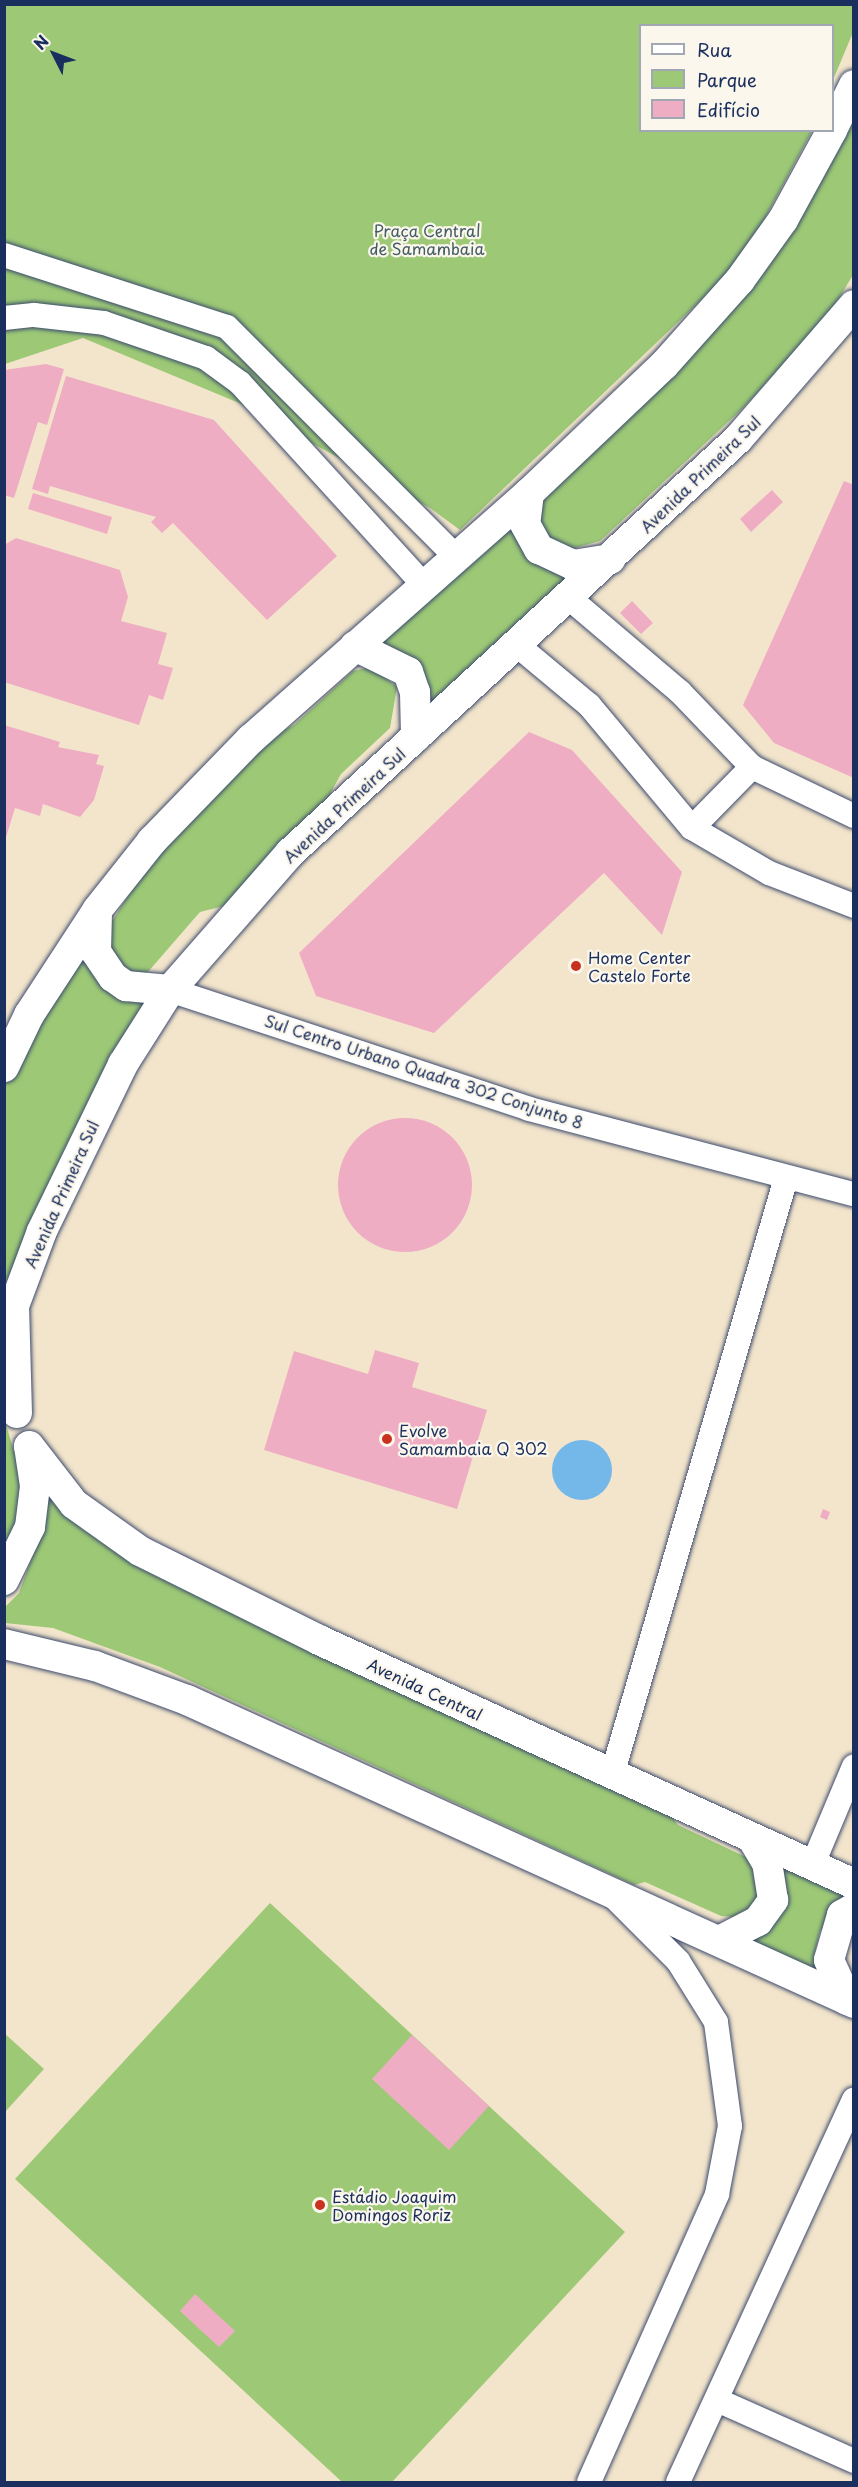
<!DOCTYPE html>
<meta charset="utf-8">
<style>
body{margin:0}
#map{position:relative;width:858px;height:2487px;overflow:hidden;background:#f3e5cb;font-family:"Playpen Sans",sans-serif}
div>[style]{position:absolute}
.green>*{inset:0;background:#9dc976}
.water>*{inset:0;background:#74b8ea}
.round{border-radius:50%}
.building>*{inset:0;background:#efadc4}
.roads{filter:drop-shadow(0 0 2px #3b4a6e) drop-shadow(0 0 2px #3b4a6e)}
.minor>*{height:24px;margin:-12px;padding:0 12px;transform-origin:12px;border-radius:12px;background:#fff}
.major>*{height:30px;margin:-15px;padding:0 15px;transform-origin:15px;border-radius:15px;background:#fff}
.dots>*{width:16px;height:16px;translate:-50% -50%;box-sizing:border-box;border:3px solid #fbf7ec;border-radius:50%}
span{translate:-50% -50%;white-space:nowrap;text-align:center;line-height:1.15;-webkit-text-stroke:4.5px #fbf7ec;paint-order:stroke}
.park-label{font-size:16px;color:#425d65}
.street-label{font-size:16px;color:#1b2f5e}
.poi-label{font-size:16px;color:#1b2f5e}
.left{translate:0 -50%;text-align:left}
.frame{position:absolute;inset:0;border:6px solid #1b2f5e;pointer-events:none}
.legend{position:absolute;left:639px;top:24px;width:195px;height:108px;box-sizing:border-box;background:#fbf7ec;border:2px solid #a1a7b3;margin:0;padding:8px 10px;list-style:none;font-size:18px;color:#1b2f5e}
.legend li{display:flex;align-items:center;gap:12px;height:30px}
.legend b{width:30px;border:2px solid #a1a7b3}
.north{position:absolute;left:24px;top:24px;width:60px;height:60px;-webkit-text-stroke:4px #fbf7ec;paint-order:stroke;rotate:312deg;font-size:16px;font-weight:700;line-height:24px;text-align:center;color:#1b2f5e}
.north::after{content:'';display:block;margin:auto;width:21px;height:27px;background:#1b2f5e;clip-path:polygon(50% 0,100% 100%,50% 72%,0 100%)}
</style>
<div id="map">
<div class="green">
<div style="clip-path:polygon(853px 4px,854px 30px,833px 80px,832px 26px,640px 26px,640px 130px,812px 131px,742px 261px,460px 530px,430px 508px,239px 403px,83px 338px,5px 364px,4px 5px)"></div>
<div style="clip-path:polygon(853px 92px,853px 275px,827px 318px,743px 408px,600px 541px,567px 550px,538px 539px,529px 516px,669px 368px)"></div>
<div style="clip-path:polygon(516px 512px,536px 564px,575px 578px,431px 709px,373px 643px)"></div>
<div style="clip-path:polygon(371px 667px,397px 687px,390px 728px,341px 774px,325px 803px,224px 906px,200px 912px,147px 973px,115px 974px,106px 931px,160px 845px,266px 739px,294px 725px,353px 671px)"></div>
<div style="clip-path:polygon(83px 943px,149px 993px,5px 1284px,5px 1085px,35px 1019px)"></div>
<div style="clip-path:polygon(5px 1421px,22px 1479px,17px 1528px,5px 1555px)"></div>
<div style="clip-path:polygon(45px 1490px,83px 1530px,135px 1560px,662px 1804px,678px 1825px,750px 1859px,766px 1892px,744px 1918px,721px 1916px,645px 1882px,634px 1885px,160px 1667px,53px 1628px,5px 1623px,5px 1607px,19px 1593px,42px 1529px)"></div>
<div style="clip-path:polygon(782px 1863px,853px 1895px,820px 1931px,815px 1952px,820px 1975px,746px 1942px,785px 1898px)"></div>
<div style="clip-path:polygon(270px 1903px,625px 2232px,392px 2482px,342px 2482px,15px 2179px)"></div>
<div style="clip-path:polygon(4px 2033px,44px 2069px,5px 2112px,4px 2112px)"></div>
</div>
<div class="water">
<div class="round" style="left:552px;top:1440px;width:60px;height:60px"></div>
</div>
<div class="building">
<div style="clip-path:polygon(46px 364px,64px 369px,47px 425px,38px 422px,14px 498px,4px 495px,4px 370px)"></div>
<div style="clip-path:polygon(66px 376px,214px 420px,337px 556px,267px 620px,173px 523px,162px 533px,151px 522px,156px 517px,50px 486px,48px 494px,32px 489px)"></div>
<div style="clip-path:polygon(844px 481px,854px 485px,854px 778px,774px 743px,743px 705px)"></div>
<div style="clip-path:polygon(772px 490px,783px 502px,751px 532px,740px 519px)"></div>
<div style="clip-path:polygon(33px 493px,112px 517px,107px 534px,28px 509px)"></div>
<div style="clip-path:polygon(16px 538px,120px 570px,128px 597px,121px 621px,167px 633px,158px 664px,173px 668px,163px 700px,149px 695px,139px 725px,4px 682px,4px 545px)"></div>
<div style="clip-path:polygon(632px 601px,653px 623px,641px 634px,620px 613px)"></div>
<div style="clip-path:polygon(4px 725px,60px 742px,58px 747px,99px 755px,96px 764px,104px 766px,94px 800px,80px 817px,43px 804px,40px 816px,15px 808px,4px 844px)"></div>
<div style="clip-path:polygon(529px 732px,572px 750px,682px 872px,662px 935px,604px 873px,434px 1033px,316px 996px,299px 953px)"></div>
<div class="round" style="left:338px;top:1118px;width:134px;height:134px"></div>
<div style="clip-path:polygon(375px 1350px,419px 1363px,412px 1387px,487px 1410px,457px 1509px,264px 1450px,294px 1351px,368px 1374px)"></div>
<div style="clip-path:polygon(823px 1509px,830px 1512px,827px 1520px,820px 1517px)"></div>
<div style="clip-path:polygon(412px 2035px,489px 2106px,449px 2150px,372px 2079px)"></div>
<div style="clip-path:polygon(195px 2294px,235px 2331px,219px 2347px,180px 2311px)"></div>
</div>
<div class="roads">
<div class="minor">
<div style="left:4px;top:255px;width:234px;rotate:17.9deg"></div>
<div style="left:227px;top:327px;width:325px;rotate:45.1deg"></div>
<div style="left:4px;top:318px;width:30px;rotate:-6deg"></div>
<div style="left:34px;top:315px;width:70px;rotate:6.5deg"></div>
<div style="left:104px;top:323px;width:108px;rotate:18.9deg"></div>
<div style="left:206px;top:358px;width:42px;rotate:36.3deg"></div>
<div style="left:240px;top:383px;width:273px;rotate:47.7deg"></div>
<div style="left:568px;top:597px;width:147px;rotate:40.3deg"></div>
<div style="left:680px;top:692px;width:104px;rotate:46.2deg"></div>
<div style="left:752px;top:767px;width:113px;rotate:25.7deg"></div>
<div style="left:517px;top:645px;width:94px;rotate:39.8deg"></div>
<div style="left:589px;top:705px;width:160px;rotate:50.1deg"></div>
<div style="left:692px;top:828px;width:89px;rotate:30.3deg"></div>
<div style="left:769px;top:873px;width:91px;rotate:21.2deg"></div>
<div style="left:692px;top:828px;width:86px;rotate:-45.5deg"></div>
<div style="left:170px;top:990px;width:378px;rotate:18.3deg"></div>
<div style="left:529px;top:1109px;width:336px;rotate:14.7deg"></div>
<div style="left:612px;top:1775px;width:622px;rotate:-73.75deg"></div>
<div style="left:812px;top:1866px;width:108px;rotate:-67.2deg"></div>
<div style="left:717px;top:2400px;width:150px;rotate:24deg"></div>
<div style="left:589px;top:2482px;width:315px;rotate:-66deg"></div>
<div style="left:717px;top:2194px;width:69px;rotate:-79.2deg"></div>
<div style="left:730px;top:2126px;width:105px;rotate:-97.7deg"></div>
<div style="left:716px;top:2022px;width:72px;rotate:-121.9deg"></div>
<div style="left:678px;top:1961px;width:88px;rotate:-135deg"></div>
<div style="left:678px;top:2482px;width:421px;rotate:-65.3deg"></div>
</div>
<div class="major">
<div style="left:832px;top:130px;width:50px;rotate:-63.9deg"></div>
<div style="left:529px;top:493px;width:31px;rotate:97deg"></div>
<div style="left:525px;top:524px;width:29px;rotate:61deg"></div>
<div style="left:539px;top:549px;width:38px;rotate:25deg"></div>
<div style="left:573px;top:565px;width:38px;rotate:-9deg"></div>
<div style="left:355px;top:646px;width:59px;rotate:26.1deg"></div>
<div style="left:408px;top:672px;width:21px;rotate:71deg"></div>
<div style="left:415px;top:692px;width:45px;rotate:88.7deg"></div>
<div style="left:97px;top:912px;width:40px;rotate:91.4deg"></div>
<div style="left:96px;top:952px;width:30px;rotate:56deg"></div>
<div style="left:113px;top:977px;width:16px;rotate:35deg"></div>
<div style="left:126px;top:986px;width:44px;rotate:5.2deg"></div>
<div style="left:4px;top:1067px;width:58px;rotate:-64.3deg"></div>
<div style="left:29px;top:1015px;width:126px;rotate:-56.9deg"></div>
<div style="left:98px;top:909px;width:87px;rotate:-51.5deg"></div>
<div style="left:152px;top:841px;width:142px;rotate:-45.9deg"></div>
<div style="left:251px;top:739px;width:371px;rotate:-41.5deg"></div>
<div style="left:529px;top:493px;width:186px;rotate:-43.5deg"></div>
<div style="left:664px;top:365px;width:114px;rotate:-48.2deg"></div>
<div style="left:740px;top:280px;width:74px;rotate:-54.4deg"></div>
<div style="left:783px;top:220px;width:102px;rotate:-61.4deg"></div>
<div style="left:17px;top:1413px;width:107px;rotate:-91.6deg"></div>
<div style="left:14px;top:1306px;width:80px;rotate:-69.5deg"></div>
<div style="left:42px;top:1231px;width:186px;rotate:-64.1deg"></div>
<div style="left:123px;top:1064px;width:88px;rotate:-57.6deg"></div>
<div style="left:170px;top:990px;width:182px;rotate:-48.8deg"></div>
<div style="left:290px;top:853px;width:610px;rotate:-42.74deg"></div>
<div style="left:738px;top:439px;width:177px;rotate:-49.1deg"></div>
<div style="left:29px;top:1446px;width:73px;rotate:52.2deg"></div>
<div style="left:74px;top:1504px;width:81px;rotate:35.5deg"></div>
<div style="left:140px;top:1551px;width:200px;rotate:26.4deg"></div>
<div style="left:319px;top:1640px;width:588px;rotate:24.52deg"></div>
<div style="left:4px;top:1580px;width:59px;rotate:-63.9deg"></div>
<div style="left:30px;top:1527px;width:41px;rotate:-83deg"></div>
<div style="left:35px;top:1486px;width:40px;rotate:-98.5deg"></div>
<div style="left:4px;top:1644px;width:94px;rotate:13.6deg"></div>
<div style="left:95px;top:1666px;width:98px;rotate:20.3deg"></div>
<div style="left:187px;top:1700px;width:733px;rotate:24.43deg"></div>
<div style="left:719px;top:1941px;width:44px;rotate:-27.1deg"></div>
<div style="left:758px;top:1921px;width:26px;rotate:-54deg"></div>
<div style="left:773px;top:1900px;width:37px;rotate:-99deg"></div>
<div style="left:767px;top:1863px;width:29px;rotate:-121deg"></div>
<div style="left:847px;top:2000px;width:44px;rotate:-114.2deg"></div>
<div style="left:829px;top:1960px;width:47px;rotate:-73.9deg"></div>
<div style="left:842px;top:1915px;width:14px;rotate:-30deg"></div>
</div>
</div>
<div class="dots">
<div style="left:576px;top:966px;background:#c8321e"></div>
<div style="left:387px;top:1439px;background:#c8321e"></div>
<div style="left:320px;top:2205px;background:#c8321e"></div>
</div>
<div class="park-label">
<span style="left:427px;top:239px">Praça Central<br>de Samambaia</span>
</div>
<div class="street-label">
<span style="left:700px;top:474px;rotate:-44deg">Avenida Primeira Sul</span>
<span style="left:344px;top:805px;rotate:-43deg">Avenida Primeira Sul</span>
<span style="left:424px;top:1071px;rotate:18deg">Sul Centro Urbano Quadra 302 Conjunto 8</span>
<span style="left:61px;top:1194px;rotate:-66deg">Avenida Primeira Sul</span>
<span style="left:425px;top:1689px;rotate:25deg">Avenida Central</span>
</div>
<div class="poi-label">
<span class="left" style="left:588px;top:966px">Home Center<br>Castelo Forte</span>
<span class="left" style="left:399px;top:1439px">Evolve<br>Samambaia Q 302</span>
<span class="left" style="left:332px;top:2205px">Estádio Joaquim<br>Domingos Roriz</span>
</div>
<div class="frame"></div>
<ul class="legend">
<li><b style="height:8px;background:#fff"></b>Rua</li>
<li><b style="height:16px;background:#9dc976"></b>Parque</li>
<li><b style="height:16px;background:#efadc4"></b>Edifício</li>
</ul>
<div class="north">N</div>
</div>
